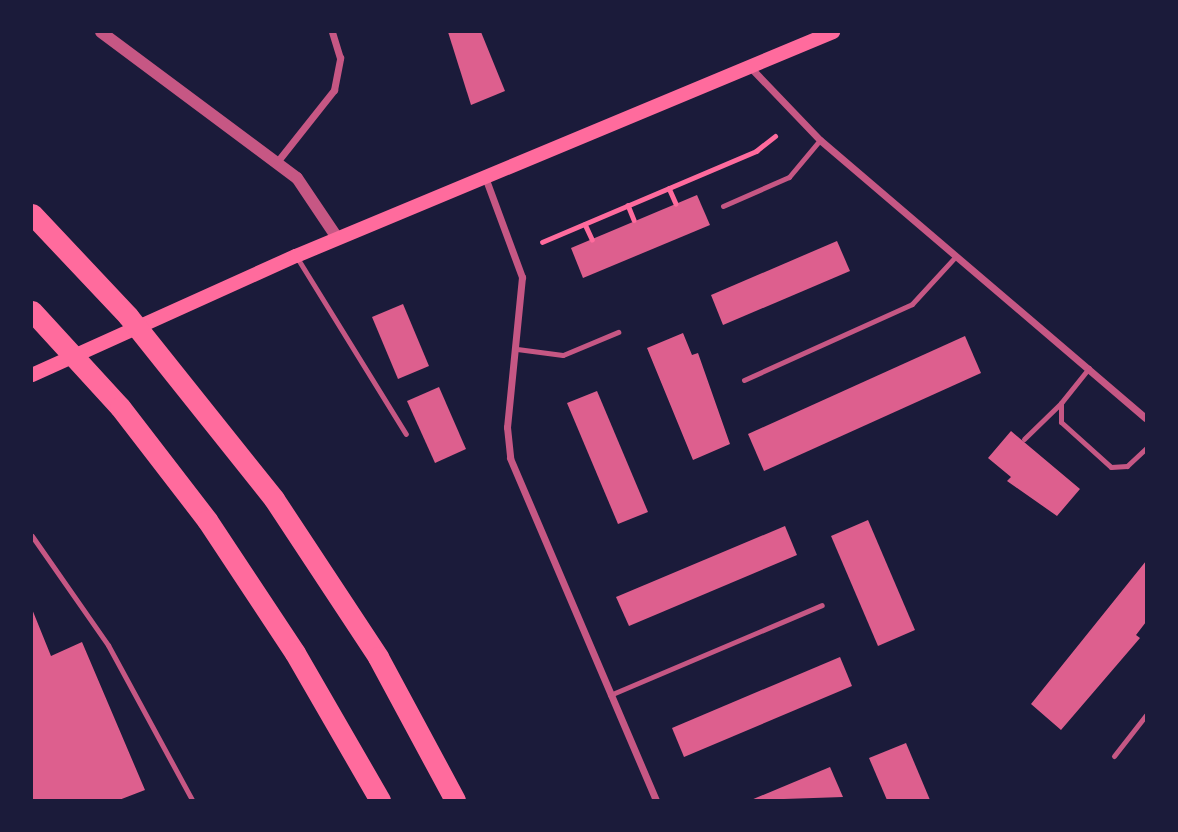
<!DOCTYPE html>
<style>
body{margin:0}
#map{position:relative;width:1178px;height:832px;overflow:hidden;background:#1b1b3a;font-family:Lato,sans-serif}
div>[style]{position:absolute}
.building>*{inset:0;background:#dd5f8e}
.path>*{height:4.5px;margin:-2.25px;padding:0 2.25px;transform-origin:2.25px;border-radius:2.25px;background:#ff6b9d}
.service>*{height:5px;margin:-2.5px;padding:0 2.5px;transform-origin:2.5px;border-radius:2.5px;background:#c65784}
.minor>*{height:7px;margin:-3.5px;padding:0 3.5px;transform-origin:3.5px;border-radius:3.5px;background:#c65784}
.tertiary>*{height:12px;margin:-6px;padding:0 6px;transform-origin:6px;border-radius:6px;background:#c65784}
.secondary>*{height:14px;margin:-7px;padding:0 7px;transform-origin:7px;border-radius:7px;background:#ff6b9d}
.motorway>*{height:21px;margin:-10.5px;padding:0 10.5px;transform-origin:10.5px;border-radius:10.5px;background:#ff6b9d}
span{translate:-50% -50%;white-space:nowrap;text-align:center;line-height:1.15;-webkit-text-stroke:7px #1b1b3a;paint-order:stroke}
.frame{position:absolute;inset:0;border:33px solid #1b1b3a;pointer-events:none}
</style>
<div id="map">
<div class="building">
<div style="clip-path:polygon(448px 32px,481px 32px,505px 91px,471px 105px)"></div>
<div style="clip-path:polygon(697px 195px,710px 225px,583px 278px,571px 248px)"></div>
<div style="clip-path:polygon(837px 241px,850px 271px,723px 325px,711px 295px)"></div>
<div style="clip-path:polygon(403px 304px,429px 366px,398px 379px,372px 317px)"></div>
<div style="clip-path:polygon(683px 333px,692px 355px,698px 353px,730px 444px,693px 460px,647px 348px)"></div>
<div style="clip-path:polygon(965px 336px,981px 373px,764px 471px,748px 434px)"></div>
<div style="clip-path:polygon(439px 387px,466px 449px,435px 463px,407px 401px)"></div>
<div style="clip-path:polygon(597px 391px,648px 512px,618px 524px,567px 403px)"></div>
<div style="clip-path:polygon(1011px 431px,1080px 489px,1057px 516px,1007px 481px,1011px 477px,988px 458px)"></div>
<div style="clip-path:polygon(868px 520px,915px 630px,878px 646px,831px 536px)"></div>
<div style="clip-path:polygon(785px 526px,797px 555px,629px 626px,616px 597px)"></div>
<div style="clip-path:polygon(1146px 561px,1146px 622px,1136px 635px,1140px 638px,1061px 730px,1031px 704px)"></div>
<div style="clip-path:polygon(32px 609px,51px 656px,82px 642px,145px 790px,119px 800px,32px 800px)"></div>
<div style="clip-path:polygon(840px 657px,852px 686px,684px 757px,672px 728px)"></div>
<div style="clip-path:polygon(906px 743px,930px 800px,887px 800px,869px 758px)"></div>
<div style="clip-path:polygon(830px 767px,843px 797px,751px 800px)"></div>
</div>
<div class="path">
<div style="left:669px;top:188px;width:17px;rotate:66deg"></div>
<div style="left:628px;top:205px;width:16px;rotate:68deg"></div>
<div style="left:585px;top:224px;width:17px;rotate:65deg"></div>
<div style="left:542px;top:242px;width:233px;rotate:-23deg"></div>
<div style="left:756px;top:151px;width:24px;rotate:-38deg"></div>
</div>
<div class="service">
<div style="left:723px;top:206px;width:72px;rotate:-23.7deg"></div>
<div style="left:789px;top:177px;width:48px;rotate:-50deg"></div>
<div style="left:296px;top:256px;width:209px;rotate:58.3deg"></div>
<div style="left:517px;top:349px;width:46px;rotate:7.4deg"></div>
<div style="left:563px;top:355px;width:60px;rotate:-22.7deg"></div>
<div style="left:1089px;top:368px;width:45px;rotate:128.7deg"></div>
<div style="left:1061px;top:403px;width:19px;rotate:90deg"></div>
<div style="left:1061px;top:422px;width:67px;rotate:42deg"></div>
<div style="left:1111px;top:467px;width:16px;rotate:-4deg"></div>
<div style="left:1127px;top:466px;width:26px;rotate:-43deg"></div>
<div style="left:744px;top:380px;width:184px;rotate:-24.3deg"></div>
<div style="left:912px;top:304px;width:64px;rotate:-47.5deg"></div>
<div style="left:1024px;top:439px;width:52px;rotate:-44.2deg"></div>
<div style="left:32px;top:536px;width:133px;rotate:55.1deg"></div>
<div style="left:108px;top:645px;width:176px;rotate:61.5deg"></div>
<div style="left:610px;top:695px;width:230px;rotate:-23deg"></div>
<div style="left:1114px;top:756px;width:52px;rotate:-52deg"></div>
</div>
<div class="minor">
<div style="left:749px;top:66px;width:103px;rotate:46.2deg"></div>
<div style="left:820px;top:140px;width:428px;rotate:40.5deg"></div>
<div style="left:277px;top:162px;width:92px;rotate:-51.6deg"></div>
<div style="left:334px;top:90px;width:33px;rotate:-79deg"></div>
<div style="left:340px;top:58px;width:27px;rotate:-107deg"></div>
<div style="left:485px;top:177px;width:107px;rotate:69.7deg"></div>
<div style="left:522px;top:277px;width:151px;rotate:95.7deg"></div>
<div style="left:507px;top:427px;width:31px;rotate:84deg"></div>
<div style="left:510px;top:458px;width:372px;rotate:66.9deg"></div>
</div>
<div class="tertiary">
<div style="left:101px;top:32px;width:244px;rotate:36.7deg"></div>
<div style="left:297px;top:178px;width:73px;rotate:56.1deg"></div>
</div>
<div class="secondary">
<div style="left:32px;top:375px;width:290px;rotate:-24.3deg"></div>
<div style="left:296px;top:256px;width:582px;rotate:-22.64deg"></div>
</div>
<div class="motorway">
<div style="left:32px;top:214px;width:140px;rotate:46.7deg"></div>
<div style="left:128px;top:316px;width:234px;rotate:51.4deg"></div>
<div style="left:274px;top:499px;width:189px;rotate:56.6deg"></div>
<div style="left:378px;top:657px;width:162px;rotate:61.7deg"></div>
<div style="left:32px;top:311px;width:130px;rotate:47.5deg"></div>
<div style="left:120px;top:407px;width:143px;rotate:52.4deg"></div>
<div style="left:207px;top:520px;width:159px;rotate:56.5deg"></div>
<div style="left:295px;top:653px;width:170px;rotate:60deg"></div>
</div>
<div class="frame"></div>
</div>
